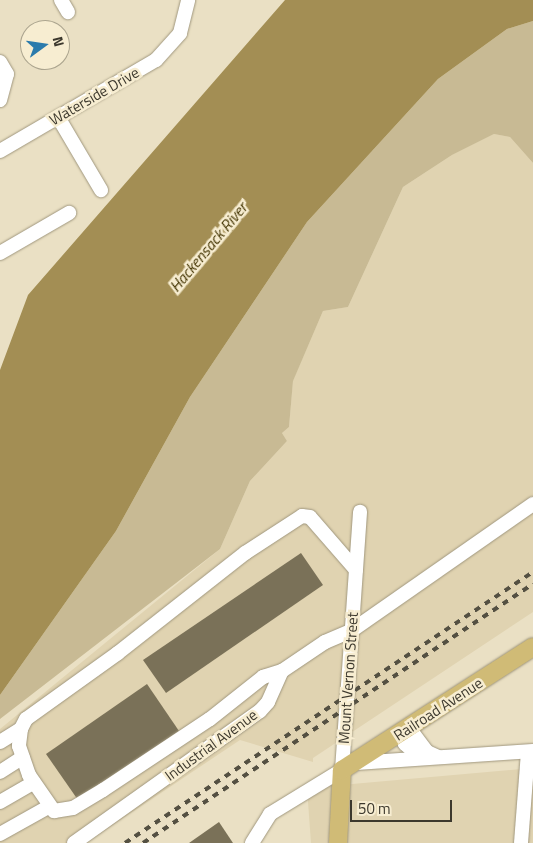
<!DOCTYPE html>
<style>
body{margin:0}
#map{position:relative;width:533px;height:843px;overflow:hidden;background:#eae0c4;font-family:"Titillium Web",sans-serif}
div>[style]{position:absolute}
.built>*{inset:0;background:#e0d3b1}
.green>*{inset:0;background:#c8ba94}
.water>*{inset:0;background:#a38e54}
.building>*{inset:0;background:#7a7158}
.roads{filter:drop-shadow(0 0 1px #a0977e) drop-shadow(0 0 1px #a0977e)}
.minor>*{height:14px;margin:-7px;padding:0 7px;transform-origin:7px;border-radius:7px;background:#fff}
.major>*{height:18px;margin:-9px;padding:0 9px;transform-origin:9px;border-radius:9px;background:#d0bb76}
.rail>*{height:4px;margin-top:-2px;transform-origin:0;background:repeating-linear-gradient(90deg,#545042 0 6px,transparent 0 12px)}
span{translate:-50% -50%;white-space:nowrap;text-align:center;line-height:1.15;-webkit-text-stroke:5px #f7edd1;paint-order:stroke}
.street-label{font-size:15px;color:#3c382d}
.water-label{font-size:16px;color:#453604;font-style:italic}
.north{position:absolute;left:20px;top:20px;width:50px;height:50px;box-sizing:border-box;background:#f7edd1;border:1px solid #aca58f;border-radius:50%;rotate:76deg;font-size:14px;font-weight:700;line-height:20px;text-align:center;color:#3c382d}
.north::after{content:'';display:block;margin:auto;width:18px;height:22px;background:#2b7bac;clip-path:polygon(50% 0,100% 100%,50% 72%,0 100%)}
.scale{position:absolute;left:350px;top:800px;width:102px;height:22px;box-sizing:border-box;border:2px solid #3c382d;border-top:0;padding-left:6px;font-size:15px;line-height:18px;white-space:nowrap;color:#3c382d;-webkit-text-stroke:4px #f7edd1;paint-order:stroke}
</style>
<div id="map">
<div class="built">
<div style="clip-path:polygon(494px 134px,510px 137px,533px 163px,533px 612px,313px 758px,313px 762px,240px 740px,86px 843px,0 843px,0 729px,220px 549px,250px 481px,287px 441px,282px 433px,289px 427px,293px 380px,323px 311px,348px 307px,403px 187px,452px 155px)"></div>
<div style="clip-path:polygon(533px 768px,533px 843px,311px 843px,307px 788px)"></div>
</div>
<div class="green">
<div style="clip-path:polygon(533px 21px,533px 163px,510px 137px,494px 134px,452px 155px,403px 187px,348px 307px,323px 311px,293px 381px,289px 427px,282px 433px,287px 441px,250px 481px,220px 549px,0 719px,0 695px,116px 531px,190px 397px,307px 222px,438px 79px,507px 29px)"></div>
</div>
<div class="water">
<div style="clip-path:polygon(285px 0,533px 0,533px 21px,507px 29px,438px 79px,307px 222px,190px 397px,116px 531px,0 695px,0 370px,28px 295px)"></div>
</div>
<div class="building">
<div style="clip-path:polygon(301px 553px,323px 585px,166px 693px,143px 660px)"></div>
<div style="clip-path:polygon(147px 684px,179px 731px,78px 800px,46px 754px)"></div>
<div style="clip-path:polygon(219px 822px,233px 843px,189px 843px)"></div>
</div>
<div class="roads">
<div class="minor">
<div style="left:61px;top:0;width:14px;rotate:60deg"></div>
<div style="left:0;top:62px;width:14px;rotate:60deg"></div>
<div style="left:7px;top:74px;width:27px;rotate:105deg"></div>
<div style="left:58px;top:117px;width:85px;rotate:59.5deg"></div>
<div style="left:0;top:151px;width:181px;rotate:-30.3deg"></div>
<div style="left:156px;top:60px;width:36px;rotate:-48deg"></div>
<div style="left:180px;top:33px;width:34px;rotate:-76deg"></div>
<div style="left:0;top:253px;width:80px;rotate:-30.1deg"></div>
<div style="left:356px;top:570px;width:70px;rotate:-131deg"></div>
<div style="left:310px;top:517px;width:8px;rotate:-173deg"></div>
<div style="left:302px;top:516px;width:68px;rotate:147deg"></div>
<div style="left:245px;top:553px;width:162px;rotate:141.8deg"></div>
<div style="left:118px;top:653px;width:113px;rotate:144.3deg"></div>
<div style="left:26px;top:719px;width:11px;rotate:117deg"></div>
<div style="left:21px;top:729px;width:17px;rotate:97deg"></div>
<div style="left:19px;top:746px;width:31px;rotate:71deg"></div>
<div style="left:29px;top:775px;width:44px;rotate:55.2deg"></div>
<div style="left:54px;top:811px;width:19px;rotate:-9deg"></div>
<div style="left:73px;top:808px;width:35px;rotate:-31deg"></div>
<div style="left:103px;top:790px;width:128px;rotate:-33.6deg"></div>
<div style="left:210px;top:719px;width:68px;rotate:-38.4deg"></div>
<div style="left:263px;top:677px;width:20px;rotate:-18deg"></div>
<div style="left:282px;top:671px;width:52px;rotate:-34deg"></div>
<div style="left:325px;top:642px;width:28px;rotate:-23deg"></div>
<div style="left:351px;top:631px;width:222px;rotate:-34.9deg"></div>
<div style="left:409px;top:728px;width:30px;rotate:53deg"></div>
<div style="left:427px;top:752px;width:12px;rotate:24deg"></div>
<div style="left:400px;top:734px;width:11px;rotate:63deg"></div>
<div style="left:405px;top:744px;width:21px;rotate:41deg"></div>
<div style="left:0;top:742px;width:25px;rotate:-32deg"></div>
<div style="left:356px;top:763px;width:177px;rotate:-3.9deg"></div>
<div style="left:0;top:772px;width:27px;rotate:-33deg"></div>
<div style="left:0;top:802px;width:39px;rotate:-30deg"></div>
<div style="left:0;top:834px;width:57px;rotate:-29.2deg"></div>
<div style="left:74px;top:843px;width:228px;rotate:-35.4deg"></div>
<div style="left:260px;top:711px;width:12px;rotate:-48deg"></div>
<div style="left:268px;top:702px;width:34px;rotate:-66deg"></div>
<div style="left:252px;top:843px;width:34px;rotate:-58deg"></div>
<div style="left:270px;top:814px;width:84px;rotate:-31.4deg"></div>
<div style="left:342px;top:770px;width:259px;rotate:-86deg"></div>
<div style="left:521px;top:843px;width:91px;rotate:-85.6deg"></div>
</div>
<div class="major">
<div style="left:338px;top:843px;width:73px;rotate:-86.9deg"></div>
<div style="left:342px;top:770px;width:227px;rotate:-32.8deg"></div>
</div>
</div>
<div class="rail">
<div style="left:125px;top:843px;width:490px;rotate:-33.6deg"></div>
<div style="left:143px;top:843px;width:468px;rotate:-33.6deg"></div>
</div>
<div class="street-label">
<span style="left:94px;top:96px;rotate:-30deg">Waterside Drive</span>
<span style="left:348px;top:678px;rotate:-86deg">Mount Vernon Street</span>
<span style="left:438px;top:709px;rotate:-33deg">Railroad Avenue</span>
<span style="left:211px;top:745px;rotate:-36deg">Industrial Avenue</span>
</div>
<div class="water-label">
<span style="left:208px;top:247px;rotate:-50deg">Hackensack River</span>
</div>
<div class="north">N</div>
<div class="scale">50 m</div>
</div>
